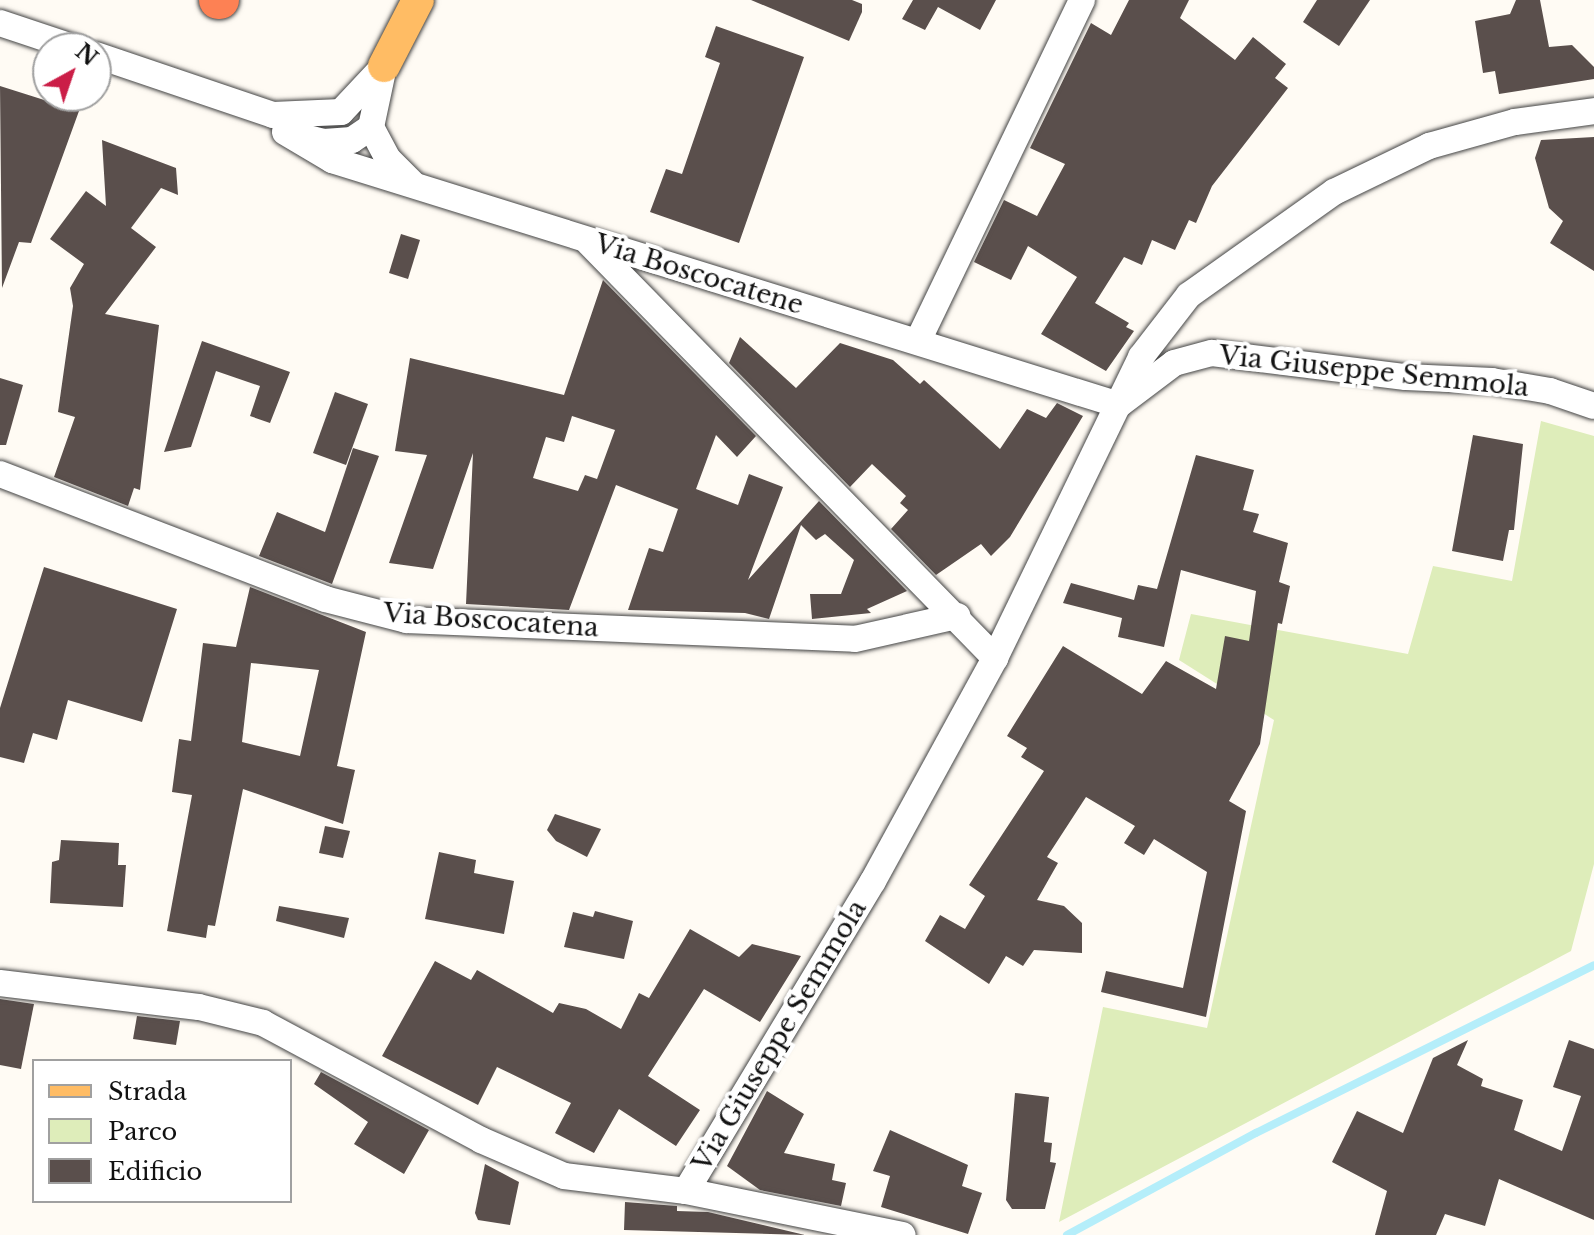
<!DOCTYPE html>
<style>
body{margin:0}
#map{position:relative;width:1594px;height:1235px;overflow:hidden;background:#fffbf4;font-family:"Libre Baskerville",serif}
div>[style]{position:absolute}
.green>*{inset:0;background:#deedba}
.stream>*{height:8px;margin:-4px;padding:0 4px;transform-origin:4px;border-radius:4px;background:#b5eefa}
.building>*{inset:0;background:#5a4f4c}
.roads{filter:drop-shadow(0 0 2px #444) drop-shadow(0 0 2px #444)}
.minor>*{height:26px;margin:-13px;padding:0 13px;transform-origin:13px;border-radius:13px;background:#fff}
.major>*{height:32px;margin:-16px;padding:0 16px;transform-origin:16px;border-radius:16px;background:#ffbc64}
.highway>*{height:38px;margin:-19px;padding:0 19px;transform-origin:19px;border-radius:19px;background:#fd8154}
span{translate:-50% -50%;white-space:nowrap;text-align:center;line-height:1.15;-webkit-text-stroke:8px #fff;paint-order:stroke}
.street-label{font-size:26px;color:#111}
.legend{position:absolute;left:32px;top:1059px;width:260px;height:144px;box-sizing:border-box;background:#fff;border:2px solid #a0a0a0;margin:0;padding:10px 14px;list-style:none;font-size:24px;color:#111}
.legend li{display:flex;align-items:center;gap:16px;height:40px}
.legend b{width:40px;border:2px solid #a0a0a0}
.north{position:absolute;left:32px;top:32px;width:80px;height:80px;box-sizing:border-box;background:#fff;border:2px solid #a0a0a0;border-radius:50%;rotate:40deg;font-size:22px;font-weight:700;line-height:32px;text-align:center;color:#111}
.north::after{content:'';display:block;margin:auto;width:28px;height:36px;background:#cb1e47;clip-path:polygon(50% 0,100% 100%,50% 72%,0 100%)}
</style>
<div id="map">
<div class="green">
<div style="clip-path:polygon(1541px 421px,1594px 436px,1594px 864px,1571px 951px,1059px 1222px,1103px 1007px,1207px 1028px,1274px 720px,1179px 660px,1191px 614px,1408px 654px,1433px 566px,1512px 581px)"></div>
</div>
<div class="stream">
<div style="left:1067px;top:1235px;width:215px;rotate:-28.4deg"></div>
<div style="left:1256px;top:1133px;width:377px;rotate:-26.4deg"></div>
</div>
<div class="building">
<div style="clip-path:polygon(751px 0,852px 0,862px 4px,862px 12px,849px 41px)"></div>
<div style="clip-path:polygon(913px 0,996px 0,980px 30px,938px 7px,925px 30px,902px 19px)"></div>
<div style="clip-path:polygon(1129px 0,1189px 0,1180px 18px,1235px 60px,1253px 37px,1286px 64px,1275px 78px,1288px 88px,1212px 186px,1196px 223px,1189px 220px,1175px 250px,1152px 240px,1142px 265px,1124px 257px,1095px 303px,1129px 323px,1126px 327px,1134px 331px,1106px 371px,1041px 334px,1077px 277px,1028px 246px,1011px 280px,974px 262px,1004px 200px,1037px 216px,1065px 164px,1030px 148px,1091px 23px,1111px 35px)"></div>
<div style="clip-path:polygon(1317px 0,1370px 0,1339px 46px,1303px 22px)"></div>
<div style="clip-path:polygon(1516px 0,1540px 0,1549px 47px,1572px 45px,1594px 67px,1594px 79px,1499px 94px,1495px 71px,1483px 73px,1475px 21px,1510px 14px)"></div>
<div style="clip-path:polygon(716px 26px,804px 57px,739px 243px,650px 212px,666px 169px,682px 174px,720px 63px,705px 57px)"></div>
<div style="clip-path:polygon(0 86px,79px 111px,31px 243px,19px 242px,2px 288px)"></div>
<div style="clip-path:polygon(1594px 137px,1594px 271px,1550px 243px,1563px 221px,1549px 208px,1535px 158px,1541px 140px)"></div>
<div style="clip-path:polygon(102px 140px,176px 168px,178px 195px,161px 188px,131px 228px,156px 247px,105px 314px,159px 325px,140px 490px,134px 488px,128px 506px,54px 477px,75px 417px,58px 412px,73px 306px,70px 288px,84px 264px,50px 239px,86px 191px,106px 206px)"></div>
<div style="clip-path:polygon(401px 234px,420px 240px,408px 279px,389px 273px)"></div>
<div style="clip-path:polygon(evenodd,603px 280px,756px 436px,737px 457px,716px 435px,696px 489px,738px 505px,749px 474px,783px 487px,748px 580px,819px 501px,907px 591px,867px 609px,871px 613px,812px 619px,810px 594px,841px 594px,854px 560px,825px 534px,816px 540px,801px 525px,769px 619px,745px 613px,628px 610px,649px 548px,663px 552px,678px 509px,616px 485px,569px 610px,466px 604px,473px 453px,433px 569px,389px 563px,427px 455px,395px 451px,410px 358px,564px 395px,603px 280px,572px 416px,615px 430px,597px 479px,585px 475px,578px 491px,533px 478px,546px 437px,564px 442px,572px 416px)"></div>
<div style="clip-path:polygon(740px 337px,796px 388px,840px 343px,893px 360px,920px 384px,924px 380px,1000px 449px,1027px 409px,1046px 418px,1057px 403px,1083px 416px,1010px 537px,991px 556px,981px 544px,936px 575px,891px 529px,908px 510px,900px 503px,906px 496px,872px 464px,850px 487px,729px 363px)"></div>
<div style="clip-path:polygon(202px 341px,290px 372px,270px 423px,250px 416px,260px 386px,216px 371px,191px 447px,164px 452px)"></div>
<div style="clip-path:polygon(0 378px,23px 385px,6px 445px,0 445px)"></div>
<div style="clip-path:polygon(335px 392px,368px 404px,346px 465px,313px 453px)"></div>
<div style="clip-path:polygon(1473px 435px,1523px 444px,1514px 530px,1509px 530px,1503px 561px,1452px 551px)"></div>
<div style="clip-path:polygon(353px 448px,379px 456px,332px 584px,259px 556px,277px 512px,325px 532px)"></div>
<div style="clip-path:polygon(1196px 455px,1254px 470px,1243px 510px,1259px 514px,1253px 532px,1288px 543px,1279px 582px,1290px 586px,1282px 624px,1278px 623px,1260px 744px,1229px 801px,1246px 811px,1206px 1017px,1101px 992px,1106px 971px,1183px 988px,1207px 872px,1154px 839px,1144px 855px,1124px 843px,1135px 826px,1086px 797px,1047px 857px,1058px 863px,1037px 900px,1064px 906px,1082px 923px,1082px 953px,1034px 950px,1023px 966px,1006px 956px,989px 984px,925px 941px,940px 915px,965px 929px,985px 896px,969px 885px,1044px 771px,1021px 757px,1027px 748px,1007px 736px,1063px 646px,1142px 694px,1166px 661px,1216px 689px,1225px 636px,1249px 641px,1256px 591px,1181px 570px,1164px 647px,1118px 637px,1122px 618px,1063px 603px,1071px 583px,1134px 600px,1138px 585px,1157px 589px)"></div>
<div style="clip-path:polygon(44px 567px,177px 609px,142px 722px,68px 700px,57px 740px,33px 733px,24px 763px,0 757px,0 708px)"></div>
<div style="clip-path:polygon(evenodd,250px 587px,366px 632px,337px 766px,355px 770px,343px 824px,243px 789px,215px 926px,208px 925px,206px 938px,167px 931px,192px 795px,172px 792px,179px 739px,191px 741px,203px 643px,236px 647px,250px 587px,251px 663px,319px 670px,300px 756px,242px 742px,251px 663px)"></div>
<div style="clip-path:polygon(555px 814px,601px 829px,587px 857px,556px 841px,547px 830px)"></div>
<div style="clip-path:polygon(325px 826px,350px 831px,343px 858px,319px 853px)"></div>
<div style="clip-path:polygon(61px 840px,119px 843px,118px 865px,126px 865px,123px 907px,50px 903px,52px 862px,59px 860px)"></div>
<div style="clip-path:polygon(439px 852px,476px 860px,474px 873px,514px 881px,504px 934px,425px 919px)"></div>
<div style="clip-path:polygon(279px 906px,349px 918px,344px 938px,276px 921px)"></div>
<div style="clip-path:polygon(595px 911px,633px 921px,624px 959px,564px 947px,573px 912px,593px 917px)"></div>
<div style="clip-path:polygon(690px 929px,739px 957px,752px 944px,801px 956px,760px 1022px,704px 989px,648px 1076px,700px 1110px,676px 1146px,619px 1109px,594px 1153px,555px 1133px,571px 1103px,497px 1067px,478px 1105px,382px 1056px,435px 961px,471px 980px,477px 970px,553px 1013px,559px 1003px,586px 1009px,621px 1029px,639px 993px,649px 998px)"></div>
<div style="clip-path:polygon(0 999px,34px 1004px,21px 1069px,0 1065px)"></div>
<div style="clip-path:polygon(137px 1016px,180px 1021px,176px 1045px,133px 1039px)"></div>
<div style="clip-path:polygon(1468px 1040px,1457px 1065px,1483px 1079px,1481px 1086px,1523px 1100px,1514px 1130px,1562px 1151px,1581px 1096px,1553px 1087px,1569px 1040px,1594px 1049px,1594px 1220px,1499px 1179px,1485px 1226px,1445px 1214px,1436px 1235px,1375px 1235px,1387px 1191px,1332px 1162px,1357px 1111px,1403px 1133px,1433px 1058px)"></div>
<div style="clip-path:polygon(321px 1072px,429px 1130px,404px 1174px,354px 1144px,368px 1122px,314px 1084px)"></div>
<div style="clip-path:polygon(767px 1091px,804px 1114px,784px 1153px,835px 1164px,832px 1180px,846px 1183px,841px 1206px,760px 1190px,727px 1166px)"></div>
<div style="clip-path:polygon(1015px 1093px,1049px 1097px,1044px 1142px,1052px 1143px,1050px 1162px,1056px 1163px,1045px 1209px,1012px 1209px,1006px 1200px)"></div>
<div style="clip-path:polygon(890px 1130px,968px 1165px,962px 1186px,982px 1193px,968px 1234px,881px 1207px,890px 1176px,873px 1171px)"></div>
<div style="clip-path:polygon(485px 1164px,519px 1182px,510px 1225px,478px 1220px,475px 1213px)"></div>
<div style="clip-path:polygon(625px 1202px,677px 1206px,677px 1211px,708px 1212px,805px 1235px,624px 1230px)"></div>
</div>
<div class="roads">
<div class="minor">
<div style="left:0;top:23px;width:79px;rotate:18.4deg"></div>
<div style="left:96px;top:55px;width:187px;rotate:18.7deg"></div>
<div style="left:273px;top:115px;width:68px;rotate:-2.5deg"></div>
<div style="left:341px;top:112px;width:63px;rotate:-46.9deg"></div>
<div style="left:384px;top:66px;width:62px;rotate:102deg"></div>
<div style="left:371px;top:127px;width:36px;rotate:62deg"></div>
<div style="left:388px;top:159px;width:34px;rotate:45deg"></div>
<div style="left:285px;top:132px;width:55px;rotate:30.8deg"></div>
<div style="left:332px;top:160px;width:824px;rotate:17.29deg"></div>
<div style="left:304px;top:137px;width:21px;rotate:14deg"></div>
<div style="left:324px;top:142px;width:28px;rotate:-4deg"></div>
<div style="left:352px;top:140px;width:23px;rotate:-34deg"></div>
<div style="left:589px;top:243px;width:581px;rotate:45.63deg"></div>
<div style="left:918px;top:341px;width:378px;rotate:-64.3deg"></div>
<div style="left:1121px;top:403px;width:66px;rotate:-37deg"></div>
<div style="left:1174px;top:363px;width:39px;rotate:-15deg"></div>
<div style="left:1212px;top:353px;width:195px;rotate:7.1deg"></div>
<div style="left:1406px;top:377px;width:86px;rotate:2.7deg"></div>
<div style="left:1492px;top:381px;width:59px;rotate:9.8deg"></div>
<div style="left:1550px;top:391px;width:46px;rotate:18.8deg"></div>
<div style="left:0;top:474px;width:348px;rotate:21deg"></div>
<div style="left:325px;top:599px;width:84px;rotate:14.5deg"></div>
<div style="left:406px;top:620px;width:449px;rotate:2.4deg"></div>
<div style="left:855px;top:639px;width:105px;rotate:-12.7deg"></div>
<div style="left:0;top:983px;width:200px;rotate:6.9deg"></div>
<div style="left:199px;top:1007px;width:66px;rotate:14deg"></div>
<div style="left:263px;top:1023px;width:247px;rotate:28.2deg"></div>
<div style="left:481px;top:1140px;width:90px;rotate:23.4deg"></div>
<div style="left:564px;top:1176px;width:123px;rotate:7deg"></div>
<div style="left:686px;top:1191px;width:221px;rotate:11.5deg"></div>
<div style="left:686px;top:1191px;width:362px;rotate:-58.9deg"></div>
<div style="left:873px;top:881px;width:254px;rotate:-61.3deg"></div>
<div style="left:995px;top:658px;width:335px;rotate:-64.1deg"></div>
<div style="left:1141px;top:357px;width:78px;rotate:-52.3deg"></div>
<div style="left:1189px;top:295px;width:178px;rotate:-35.4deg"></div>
<div style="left:1334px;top:192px;width:106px;rotate:-25.8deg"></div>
<div style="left:1429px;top:146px;width:89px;rotate:-15.6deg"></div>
<div style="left:1515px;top:122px;width:80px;rotate:-7.9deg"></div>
</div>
<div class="major">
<div style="left:384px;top:66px;width:74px;rotate:-62.7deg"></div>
</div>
<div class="highway">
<div style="left:218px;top:0;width:2px"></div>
</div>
</div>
<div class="street-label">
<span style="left:699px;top:275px;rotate:17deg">Via Boscocatene</span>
<span style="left:1374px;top:372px;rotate:6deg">Via Giuseppe Semmola</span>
<span style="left:491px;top:621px;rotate:4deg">Via Boscocatena</span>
<span style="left:780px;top:1036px;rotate:-59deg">Via Giuseppe Semmola</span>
</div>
<ul class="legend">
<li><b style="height:10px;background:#ffbc64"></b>Strada</li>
<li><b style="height:22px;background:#deedba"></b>Parco</li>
<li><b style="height:22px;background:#5a4f4c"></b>Edificio</li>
</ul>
<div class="north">N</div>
</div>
